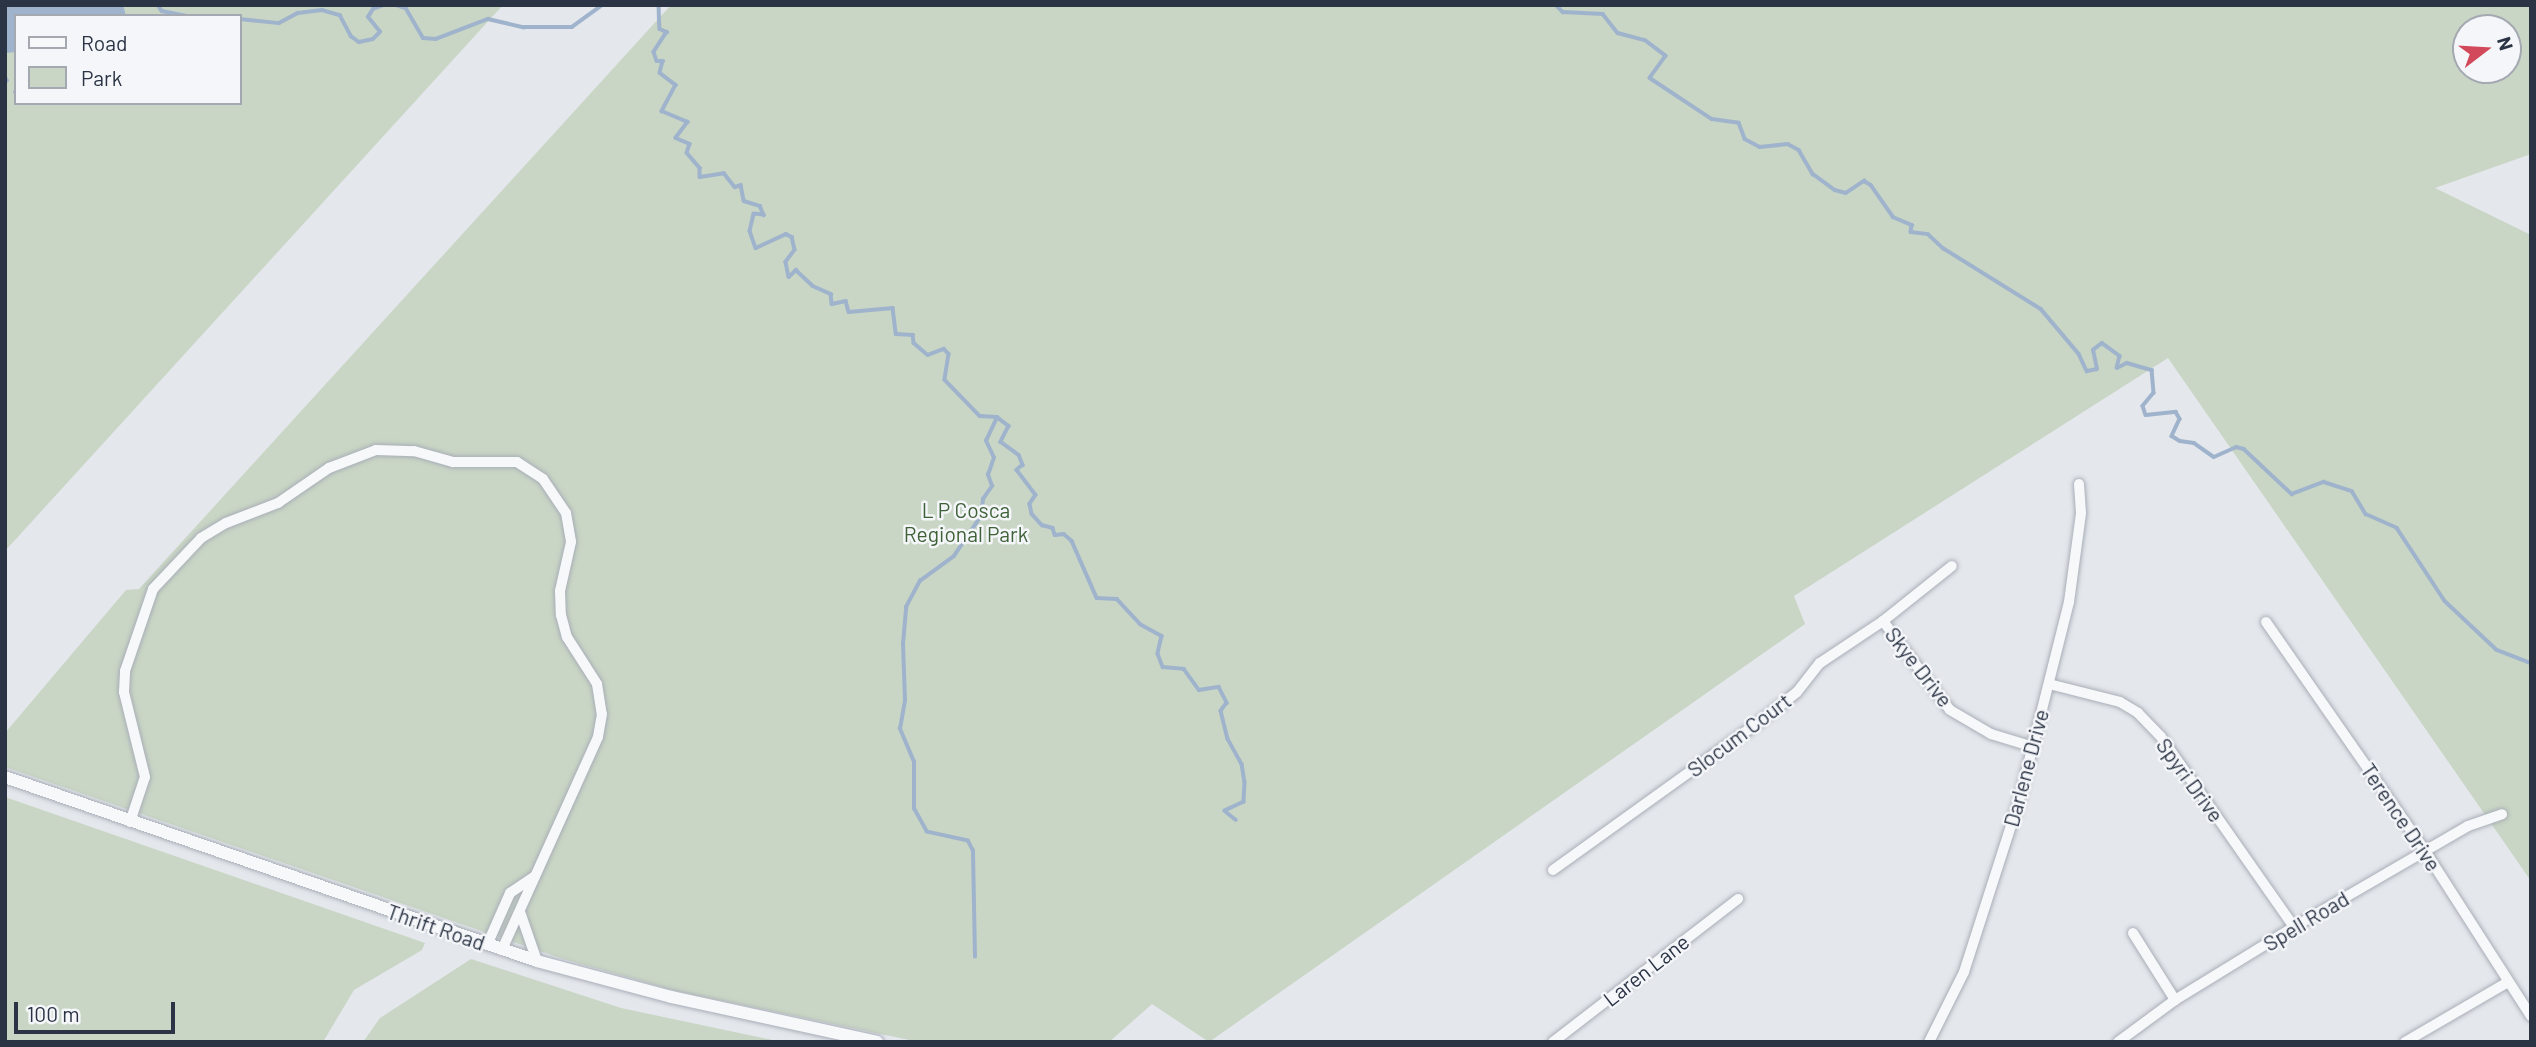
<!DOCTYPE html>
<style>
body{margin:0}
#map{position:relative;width:2536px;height:1047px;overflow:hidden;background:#e4e7ec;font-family:Barlow,sans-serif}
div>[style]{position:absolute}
.green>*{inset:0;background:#c9d6c5}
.water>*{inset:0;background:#9fb4cc}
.stream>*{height:3.5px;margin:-1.75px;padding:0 1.75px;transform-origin:1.75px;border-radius:1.75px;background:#9fb4cc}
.roads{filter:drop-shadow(0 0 2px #a9aeb7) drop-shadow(0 0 2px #a9aeb7)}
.minor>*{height:10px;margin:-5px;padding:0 5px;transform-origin:5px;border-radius:5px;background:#f7f8fa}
.tertiary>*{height:12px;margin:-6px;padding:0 6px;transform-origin:6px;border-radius:6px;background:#f7f8fa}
span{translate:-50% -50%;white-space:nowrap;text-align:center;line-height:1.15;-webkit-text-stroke:5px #f4f6f9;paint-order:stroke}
.park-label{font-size:21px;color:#3f6138}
.street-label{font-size:21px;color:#2b3445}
.frame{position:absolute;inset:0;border:7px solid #2b3445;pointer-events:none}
.legend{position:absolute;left:14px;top:14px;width:228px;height:91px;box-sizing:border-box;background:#f4f6f9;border:2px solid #a4a8b1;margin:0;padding:9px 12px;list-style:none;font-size:21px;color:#2b3445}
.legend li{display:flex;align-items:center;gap:14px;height:35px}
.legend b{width:35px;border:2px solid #a4a8b1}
.north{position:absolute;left:2452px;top:14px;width:70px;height:70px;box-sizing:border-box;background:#f4f6f9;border:2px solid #a4a8b1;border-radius:50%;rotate:73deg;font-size:19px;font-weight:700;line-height:28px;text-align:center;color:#2b3445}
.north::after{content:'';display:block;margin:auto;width:24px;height:32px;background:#d1495b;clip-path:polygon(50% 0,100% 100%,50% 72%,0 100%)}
.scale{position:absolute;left:14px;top:1002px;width:161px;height:32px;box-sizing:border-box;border:4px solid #2b3445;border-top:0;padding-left:9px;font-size:21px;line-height:24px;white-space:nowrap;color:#2b3445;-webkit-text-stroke:5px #f4f6f9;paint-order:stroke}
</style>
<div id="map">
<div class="green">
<div style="clip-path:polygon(evenodd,5px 5px,503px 5px,5px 551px,5px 5px,16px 16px,240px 16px,240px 103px,16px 103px,16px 16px)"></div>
<div style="clip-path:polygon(evenodd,671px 5px,2531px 5px,2531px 154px,2435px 188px,2531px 235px,2531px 881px,2168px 358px,1794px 596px,1805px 624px,1209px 1042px,1152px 1004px,1109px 1042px,919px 1042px,676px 991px,560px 958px,5px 767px,5px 733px,126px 590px,139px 589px,671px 5px,2466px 28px,2508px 28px,2508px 70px,2466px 70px,2466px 28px)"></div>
<div style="clip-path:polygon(5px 797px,425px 943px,422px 950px,354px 990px,323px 1042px,5px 1042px)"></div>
<div style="clip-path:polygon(471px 959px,621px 1008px,782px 1042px,363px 1042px,380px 1018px)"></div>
</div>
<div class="water">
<div style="clip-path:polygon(5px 5px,123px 5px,126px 16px,16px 16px,16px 52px,5px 53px)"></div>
</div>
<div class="stream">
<div style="left:158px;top:5px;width:7px;rotate:56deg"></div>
<div style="left:162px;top:11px;width:25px;rotate:11deg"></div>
<div style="left:396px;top:5px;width:10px;rotate:17deg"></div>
<div style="left:406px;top:8px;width:34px;rotate:60deg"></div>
<div style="left:423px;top:38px;width:13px;rotate:4deg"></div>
<div style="left:436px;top:39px;width:56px;rotate:-21deg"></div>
<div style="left:488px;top:19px;width:37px;rotate:13deg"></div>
<div style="left:524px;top:27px;width:48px"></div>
<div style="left:572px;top:27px;width:37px;rotate:-36deg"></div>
<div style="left:659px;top:5px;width:24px;rotate:88deg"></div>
<div style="left:660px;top:29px;width:8px;rotate:23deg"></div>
<div style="left:667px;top:32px;width:24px;rotate:123deg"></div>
<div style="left:654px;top:52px;width:9px;rotate:72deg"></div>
<div style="left:657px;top:61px;width:6px"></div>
<div style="left:663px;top:61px;width:12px;rotate:104deg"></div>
<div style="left:660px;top:73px;width:20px;rotate:37deg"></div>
<div style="left:676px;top:85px;width:30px;rotate:118deg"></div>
<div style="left:662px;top:111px;width:28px;rotate:23deg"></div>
<div style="left:688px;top:122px;width:20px;rotate:127deg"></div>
<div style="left:676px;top:138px;width:15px;rotate:23deg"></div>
<div style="left:690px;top:144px;width:9px;rotate:108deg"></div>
<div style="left:687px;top:153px;width:20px;rotate:49deg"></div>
<div style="left:700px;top:168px;width:9px;rotate:90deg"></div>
<div style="left:700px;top:177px;width:24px;rotate:-9deg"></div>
<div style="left:724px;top:173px;width:18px;rotate:52deg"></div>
<div style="left:735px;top:187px;width:6px;rotate:-18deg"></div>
<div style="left:741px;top:185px;width:16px;rotate:79deg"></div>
<div style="left:744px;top:201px;width:17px;rotate:17deg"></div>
<div style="left:760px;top:206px;width:10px;rotate:66deg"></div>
<div style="left:764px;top:215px;width:10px;rotate:-174deg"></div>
<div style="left:754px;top:214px;width:17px;rotate:103deg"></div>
<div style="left:750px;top:231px;width:18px;rotate:71deg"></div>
<div style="left:756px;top:248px;width:33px;rotate:-25deg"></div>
<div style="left:786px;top:234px;width:7px;rotate:27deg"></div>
<div style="left:792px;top:237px;width:13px;rotate:77deg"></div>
<div style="left:795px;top:250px;width:15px;rotate:127deg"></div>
<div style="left:786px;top:262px;width:15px;rotate:79deg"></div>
<div style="left:789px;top:277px;width:10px;rotate:-45deg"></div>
<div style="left:796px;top:270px;width:23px;rotate:43deg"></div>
<div style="left:813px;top:286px;width:20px;rotate:24deg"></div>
<div style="left:831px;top:294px;width:10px;rotate:84deg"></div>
<div style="left:832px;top:304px;width:14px;rotate:-12deg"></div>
<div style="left:846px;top:301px;width:11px;rotate:75deg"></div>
<div style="left:849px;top:312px;width:44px;rotate:-5.2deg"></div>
<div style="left:893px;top:308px;width:26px;rotate:83deg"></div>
<div style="left:896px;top:334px;width:17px;rotate:3deg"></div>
<div style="left:913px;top:335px;width:8px;rotate:83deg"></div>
<div style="left:914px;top:343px;width:18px;rotate:41deg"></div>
<div style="left:928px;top:355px;width:17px;rotate:-21deg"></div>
<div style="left:944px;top:349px;width:7px;rotate:45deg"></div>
<div style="left:949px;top:354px;width:26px;rotate:99deg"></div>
<div style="left:945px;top:380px;width:50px;rotate:45.8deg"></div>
<div style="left:980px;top:416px;width:17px;rotate:3deg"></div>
<div style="left:997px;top:417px;width:15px;rotate:37deg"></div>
<div style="left:1009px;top:426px;width:18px;rotate:117deg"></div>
<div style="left:1001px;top:442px;width:22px;rotate:36deg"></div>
<div style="left:1019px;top:455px;width:11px;rotate:68deg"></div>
<div style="left:1023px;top:465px;width:8px;rotate:140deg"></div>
<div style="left:1017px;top:470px;width:31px;rotate:53deg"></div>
<div style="left:1036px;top:495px;width:11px;rotate:124deg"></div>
<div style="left:1030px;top:504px;width:10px;rotate:79deg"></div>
<div style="left:1032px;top:514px;width:15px;rotate:48deg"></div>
<div style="left:1042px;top:525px;width:11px;rotate:15deg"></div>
<div style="left:1053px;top:528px;width:7px;rotate:74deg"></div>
<div style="left:1055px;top:535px;width:9px;rotate:-6deg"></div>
<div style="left:1064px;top:534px;width:11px;rotate:41deg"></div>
<div style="left:1072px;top:541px;width:62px;rotate:66.3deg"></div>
<div style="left:1097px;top:598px;width:20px;rotate:3deg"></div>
<div style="left:1117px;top:599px;width:34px;rotate:47deg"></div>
<div style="left:1140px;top:624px;width:25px;rotate:29deg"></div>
<div style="left:1162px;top:636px;width:18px;rotate:103deg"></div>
<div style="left:1158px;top:654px;width:14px;rotate:69deg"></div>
<div style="left:1163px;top:667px;width:21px;rotate:5deg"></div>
<div style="left:1184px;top:669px;width:26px;rotate:54deg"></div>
<div style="left:1199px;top:690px;width:20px;rotate:-9deg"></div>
<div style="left:1219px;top:687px;width:18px;rotate:63deg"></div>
<div style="left:1227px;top:703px;width:10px;rotate:127deg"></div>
<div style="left:1221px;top:711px;width:29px;rotate:76deg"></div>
<div style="left:1228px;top:739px;width:29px;rotate:61deg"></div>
<div style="left:1242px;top:764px;width:18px;rotate:81deg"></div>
<div style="left:1245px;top:782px;width:20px;rotate:93deg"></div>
<div style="left:1244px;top:802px;width:21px;rotate:155deg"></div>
<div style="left:1225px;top:811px;width:14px;rotate:39deg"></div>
<div style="left:1556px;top:5px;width:10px;rotate:45deg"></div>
<div style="left:1563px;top:12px;width:40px;rotate:2.9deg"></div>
<div style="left:1603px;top:14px;width:24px;rotate:52deg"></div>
<div style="left:1618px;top:33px;width:28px;rotate:15deg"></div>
<div style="left:1645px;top:40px;width:26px;rotate:37deg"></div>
<div style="left:1666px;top:56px;width:27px;rotate:126deg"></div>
<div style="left:1650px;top:78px;width:74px;rotate:33.5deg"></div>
<div style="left:1712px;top:119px;width:27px;rotate:8deg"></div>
<div style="left:1739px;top:123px;width:17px;rotate:69deg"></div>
<div style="left:1745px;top:139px;width:17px;rotate:28deg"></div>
<div style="left:1760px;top:147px;width:28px;rotate:-6deg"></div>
<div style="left:1788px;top:144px;width:13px;rotate:29deg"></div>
<div style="left:1799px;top:150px;width:28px;rotate:60deg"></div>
<div style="left:1813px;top:174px;width:27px;rotate:36deg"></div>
<div style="left:1835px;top:190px;width:11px;rotate:15deg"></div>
<div style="left:1846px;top:193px;width:22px;rotate:-34deg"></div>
<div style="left:1864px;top:181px;width:8px;rotate:30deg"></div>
<div style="left:1871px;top:185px;width:39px;rotate:55deg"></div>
<div style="left:1893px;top:217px;width:21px;rotate:23deg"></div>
<div style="left:1912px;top:225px;width:7px;rotate:98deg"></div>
<div style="left:1911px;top:232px;width:17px;rotate:7deg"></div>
<div style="left:1928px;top:234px;width:21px;rotate:43deg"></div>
<div style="left:1943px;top:248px;width:115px;rotate:31.9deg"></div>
<div style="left:2041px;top:309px;width:59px;rotate:49.8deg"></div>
<div style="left:2079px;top:354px;width:19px;rotate:65deg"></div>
<div style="left:2087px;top:371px;width:10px;rotate:-11deg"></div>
<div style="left:2097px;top:369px;width:19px;rotate:-102deg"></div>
<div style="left:2093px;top:350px;width:11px;rotate:-38deg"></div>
<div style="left:2102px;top:343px;width:22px;rotate:36deg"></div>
<div style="left:2120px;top:356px;width:12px;rotate:104deg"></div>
<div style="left:2117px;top:368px;width:11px;rotate:-27deg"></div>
<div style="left:2127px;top:363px;width:26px;rotate:16deg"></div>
<div style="left:2152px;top:370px;width:23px;rotate:85deg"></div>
<div style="left:2154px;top:393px;width:17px;rotate:130deg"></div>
<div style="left:2143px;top:406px;width:9px;rotate:72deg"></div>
<div style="left:2146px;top:415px;width:30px;rotate:-6deg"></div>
<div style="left:2176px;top:412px;width:8px;rotate:60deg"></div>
<div style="left:2180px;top:419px;width:19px;rotate:115deg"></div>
<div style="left:2172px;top:436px;width:9px;rotate:32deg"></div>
<div style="left:2180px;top:441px;width:14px;rotate:8deg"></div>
<div style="left:2194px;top:443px;width:24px;rotate:35deg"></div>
<div style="left:2214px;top:457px;width:24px;rotate:-24deg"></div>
<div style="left:2236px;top:447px;width:8px;rotate:14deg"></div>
<div style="left:2244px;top:449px;width:66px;rotate:43.2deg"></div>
<div style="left:2292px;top:494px;width:34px;rotate:-21deg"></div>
<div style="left:2324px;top:482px;width:29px;rotate:18deg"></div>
<div style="left:2352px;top:491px;width:27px;rotate:59deg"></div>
<div style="left:2366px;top:514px;width:34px;rotate:24deg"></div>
<div style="left:2397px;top:528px;width:87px;rotate:56.7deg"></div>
<div style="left:2445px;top:601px;width:71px;rotate:43.3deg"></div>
<div style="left:2497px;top:650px;width:36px;rotate:21deg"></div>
<div style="left:240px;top:19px;width:39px;rotate:6deg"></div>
<div style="left:279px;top:23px;width:21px;rotate:-28deg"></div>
<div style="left:298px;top:13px;width:24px;rotate:-7deg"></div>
<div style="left:322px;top:10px;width:19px;rotate:16deg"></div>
<div style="left:340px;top:15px;width:24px;rotate:62deg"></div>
<div style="left:351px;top:36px;width:10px;rotate:37deg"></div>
<div style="left:359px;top:42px;width:14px;rotate:-12deg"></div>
<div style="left:373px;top:39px;width:10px;rotate:-45deg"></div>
<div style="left:380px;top:32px;width:19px;rotate:-129deg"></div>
<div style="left:368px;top:17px;width:9px;rotate:-58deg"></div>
<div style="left:373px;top:9px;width:12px;rotate:-20deg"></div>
<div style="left:5px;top:77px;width:4px;rotate:56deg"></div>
<div style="left:15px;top:92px;width:1px"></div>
<div style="left:975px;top:957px;width:106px;rotate:-91.1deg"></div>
<div style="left:973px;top:851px;width:11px;rotate:-117deg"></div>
<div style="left:968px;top:841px;width:42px;rotate:-167.6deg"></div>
<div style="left:927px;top:832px;width:26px;rotate:-119deg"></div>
<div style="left:914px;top:809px;width:47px;rotate:-90deg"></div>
<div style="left:914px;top:762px;width:36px;rotate:-113deg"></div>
<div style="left:900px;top:729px;width:28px;rotate:-80deg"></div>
<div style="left:905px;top:701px;width:57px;rotate:-92deg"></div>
<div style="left:903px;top:644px;width:37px;rotate:-85deg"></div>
<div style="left:906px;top:607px;width:30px;rotate:-62deg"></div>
<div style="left:920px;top:581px;width:42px;rotate:-36.3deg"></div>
<div style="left:954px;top:556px;width:48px;rotate:-56deg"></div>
<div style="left:981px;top:516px;width:17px;rotate:-83deg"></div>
<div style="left:983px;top:499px;width:16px;rotate:-55deg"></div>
<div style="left:992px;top:486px;width:12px;rotate:-110deg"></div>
<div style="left:988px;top:475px;width:18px;rotate:-71deg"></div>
<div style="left:994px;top:458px;width:19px;rotate:-115deg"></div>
<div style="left:986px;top:441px;width:26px;rotate:-65deg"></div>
</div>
<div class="roads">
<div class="minor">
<div style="left:1883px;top:621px;width:111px;rotate:53deg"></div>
<div style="left:1950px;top:710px;width:48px;rotate:30.3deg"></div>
<div style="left:1991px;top:734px;width:41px;rotate:17.1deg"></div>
<div style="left:2266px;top:622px;width:279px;rotate:55.2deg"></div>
<div style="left:2425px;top:851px;width:196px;rotate:57.3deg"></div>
<div style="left:2049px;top:684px;width:73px;rotate:14.2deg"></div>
<div style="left:2120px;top:702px;width:21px;rotate:31deg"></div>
<div style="left:2138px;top:713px;width:33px;rotate:46deg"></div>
<div style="left:2161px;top:737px;width:232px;rotate:55deg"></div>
<div style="left:130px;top:822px;width:47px;rotate:-71.6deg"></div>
<div style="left:145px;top:777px;width:88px;rotate:-103.9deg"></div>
<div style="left:124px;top:692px;width:21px;rotate:-87deg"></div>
<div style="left:125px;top:671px;width:87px;rotate:-71.1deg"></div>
<div style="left:153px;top:589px;width:70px;rotate:-46.7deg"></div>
<div style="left:201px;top:538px;width:29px;rotate:-31deg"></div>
<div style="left:226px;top:523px;width:56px;rotate:-21deg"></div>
<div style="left:278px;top:503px;width:62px;rotate:-34.5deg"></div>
<div style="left:329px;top:468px;width:50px;rotate:-21deg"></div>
<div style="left:376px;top:450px;width:38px;rotate:2deg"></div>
<div style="left:414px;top:451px;width:41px;rotate:15.8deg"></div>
<div style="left:453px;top:462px;width:64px"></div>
<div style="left:517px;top:462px;width:31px;rotate:33deg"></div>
<div style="left:543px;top:479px;width:41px;rotate:55.9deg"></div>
<div style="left:566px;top:513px;width:29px;rotate:80deg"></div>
<div style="left:571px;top:542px;width:50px;rotate:102.7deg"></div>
<div style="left:560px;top:591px;width:24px;rotate:88deg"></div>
<div style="left:561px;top:615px;width:23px;rotate:75deg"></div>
<div style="left:567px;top:637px;width:56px;rotate:57.4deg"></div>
<div style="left:597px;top:684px;width:30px;rotate:81deg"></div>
<div style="left:602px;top:714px;width:23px;rotate:100deg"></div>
<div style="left:598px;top:737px;width:234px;rotate:114.3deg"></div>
<div style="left:1553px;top:870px;width:259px;rotate:-35.7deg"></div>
<div style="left:1763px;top:719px;width:43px;rotate:-38.5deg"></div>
<div style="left:1797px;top:692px;width:37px;rotate:-52deg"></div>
<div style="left:1820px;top:663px;width:76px;rotate:-33.7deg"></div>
<div style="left:1883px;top:621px;width:88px;rotate:-38.6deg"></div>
<div style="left:520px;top:912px;width:52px;rotate:70.9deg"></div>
<div style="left:2133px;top:933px;width:79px;rotate:57.9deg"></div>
<div style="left:487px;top:945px;width:57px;rotate:-66.1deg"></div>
<div style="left:510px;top:893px;width:30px;rotate:-34deg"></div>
<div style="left:1553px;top:1042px;width:234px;rotate:-37.7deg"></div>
<div style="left:1929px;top:1042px;width:78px;rotate:-63.4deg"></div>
<div style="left:1964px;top:972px;width:180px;rotate:-72.2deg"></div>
<div style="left:2019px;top:801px;width:205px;rotate:-75.9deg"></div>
<div style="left:2069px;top:602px;width:90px;rotate:-82.3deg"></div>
<div style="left:2081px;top:513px;width:29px;rotate:-94deg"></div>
<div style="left:2118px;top:1042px;width:71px;rotate:-36.4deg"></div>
<div style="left:2175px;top:1000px;width:140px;rotate:-31.5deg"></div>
<div style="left:2294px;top:927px;width:201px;rotate:-30.1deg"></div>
<div style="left:2468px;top:826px;width:36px;rotate:-19deg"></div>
<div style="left:2405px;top:1042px;width:119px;rotate:-30.2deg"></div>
</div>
<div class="tertiary">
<div style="left:5px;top:777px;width:563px;rotate:19.08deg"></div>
<div style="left:537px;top:961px;width:139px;rotate:15deg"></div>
<div style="left:671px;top:997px;width:211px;rotate:12.3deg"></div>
</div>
</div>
<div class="park-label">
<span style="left:966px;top:522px">L P Cosca<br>Regional Park</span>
</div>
<div class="street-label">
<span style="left:1919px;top:667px;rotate:52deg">Skye Drive</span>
<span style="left:1739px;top:735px;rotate:-37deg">Slocum Court</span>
<span style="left:2026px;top:768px;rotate:-75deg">Darlene Drive</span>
<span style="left:2190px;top:780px;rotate:54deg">Spyri Drive</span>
<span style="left:2401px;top:817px;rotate:56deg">Terence Drive</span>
<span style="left:2306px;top:921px;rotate:-31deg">Spell Road</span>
<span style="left:436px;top:927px;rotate:19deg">Thrift Road</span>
<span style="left:1646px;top:970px;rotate:-38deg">Laren Lane</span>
</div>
<div class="frame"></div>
<ul class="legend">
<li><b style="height:9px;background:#f7f8fa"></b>Road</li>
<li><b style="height:19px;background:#c9d6c5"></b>Park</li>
</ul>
<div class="north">N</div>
<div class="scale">100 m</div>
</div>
